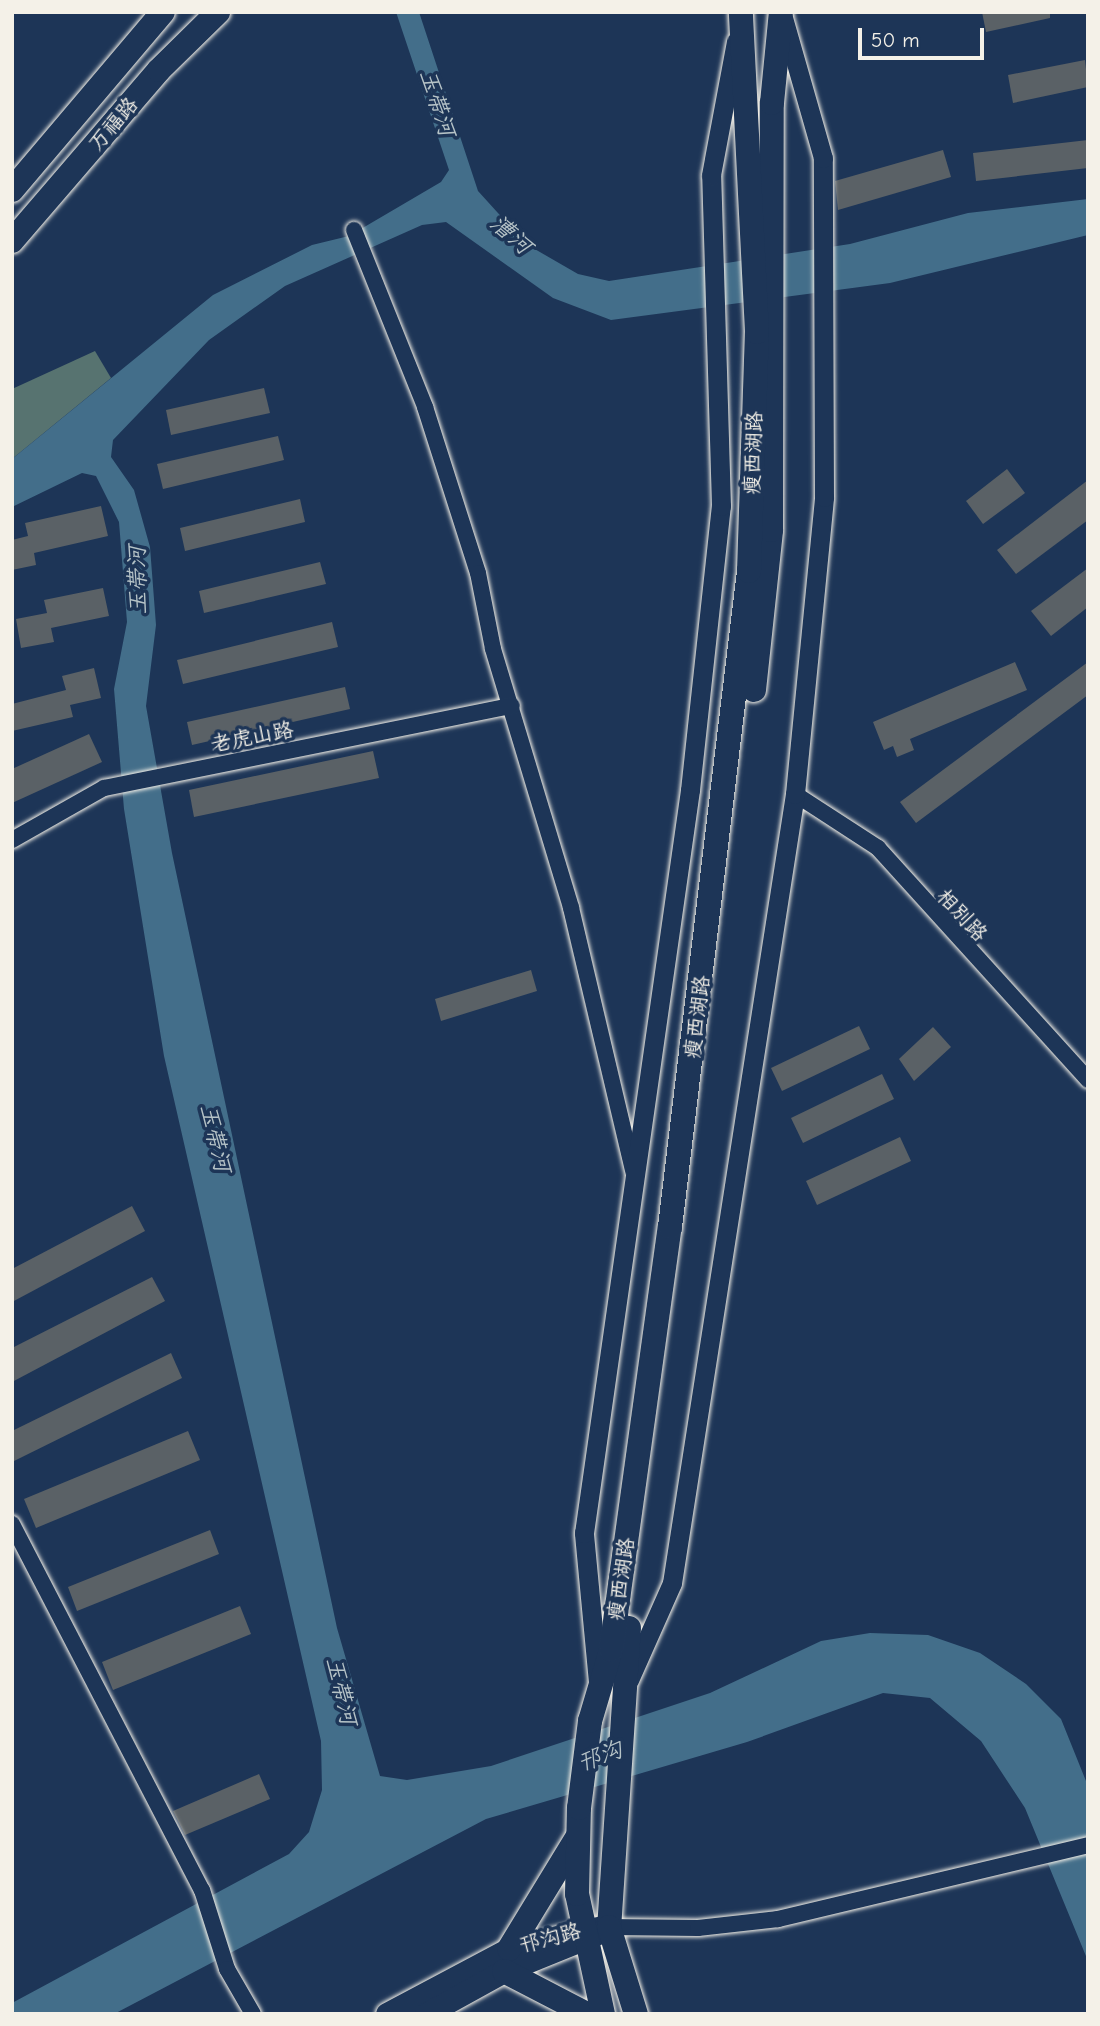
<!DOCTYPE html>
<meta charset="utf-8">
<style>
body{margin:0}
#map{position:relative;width:1100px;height:2026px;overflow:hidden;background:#1d3557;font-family:"Comic Neue","LXGW WenKai TC",sans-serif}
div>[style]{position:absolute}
.green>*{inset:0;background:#577370}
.water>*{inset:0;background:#436e8a}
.building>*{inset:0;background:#5a6166}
.roads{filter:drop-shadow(0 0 2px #f4f1e8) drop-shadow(0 0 2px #f4f1e8)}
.minor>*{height:16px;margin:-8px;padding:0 8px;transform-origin:8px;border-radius:8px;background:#1d3557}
.tertiary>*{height:19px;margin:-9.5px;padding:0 9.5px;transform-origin:9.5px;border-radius:9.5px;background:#1d3557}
.secondary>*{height:23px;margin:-11.5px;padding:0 11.5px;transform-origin:11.5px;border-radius:11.5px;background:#1d3557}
.primary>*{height:24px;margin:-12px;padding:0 12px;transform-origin:12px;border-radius:12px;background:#1d3557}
span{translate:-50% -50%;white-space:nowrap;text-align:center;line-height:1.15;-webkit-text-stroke:7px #1d3557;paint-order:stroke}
.street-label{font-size:21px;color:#f4f1e8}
.water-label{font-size:23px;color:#b6c3c7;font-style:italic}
.frame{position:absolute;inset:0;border:14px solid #f4f1e8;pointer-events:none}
.scale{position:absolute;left:858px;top:28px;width:126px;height:32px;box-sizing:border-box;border:4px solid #f4f1e8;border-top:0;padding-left:9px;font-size:21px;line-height:24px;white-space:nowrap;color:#f4f1e8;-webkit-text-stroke:5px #1d3557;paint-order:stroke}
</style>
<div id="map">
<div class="green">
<div style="clip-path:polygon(95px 351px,111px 378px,12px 459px,12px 389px)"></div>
</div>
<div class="water">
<div style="clip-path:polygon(396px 12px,419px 12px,478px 191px,526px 244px,578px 274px,609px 281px,850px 244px,968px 213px,1088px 199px,1088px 235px,890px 283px,611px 320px,553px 298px,446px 222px,422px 225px,285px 286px,209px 340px,113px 440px,111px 457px,134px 490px,150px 547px,156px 625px,146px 706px,172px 853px,337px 1628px,380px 1776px,407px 1780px,491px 1766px,710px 1693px,821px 1641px,870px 1633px,928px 1635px,980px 1653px,1026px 1684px,1061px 1719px,1088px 1786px,1088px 1961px,1025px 1808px,981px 1741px,930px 1698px,883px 1693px,747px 1742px,486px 1819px,114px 2014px,12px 2014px,12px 2003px,289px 1854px,309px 1832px,322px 1790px,321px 1741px,164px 1056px,124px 809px,114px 689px,127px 622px,119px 522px,96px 476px,82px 473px,12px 507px,12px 459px,213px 295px,312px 245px,349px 236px,441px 182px,449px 170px)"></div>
</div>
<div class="building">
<div style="clip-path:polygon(982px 12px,1050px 12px,1050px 18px,986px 32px)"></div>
<div style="clip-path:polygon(1085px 60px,1088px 87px,1013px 103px,1008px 75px)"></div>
<div style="clip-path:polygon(1088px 140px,1088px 168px,976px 181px,973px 153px)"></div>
<div style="clip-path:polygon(943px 150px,951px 177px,838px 210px,835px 181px)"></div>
<div style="clip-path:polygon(264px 388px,270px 413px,171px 435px,166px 410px)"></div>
<div style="clip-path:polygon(278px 436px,284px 460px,163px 489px,157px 464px)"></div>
<div style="clip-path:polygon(1007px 469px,1025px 493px,983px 524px,966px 501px)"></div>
<div style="clip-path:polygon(1088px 480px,1088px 520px,1016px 574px,997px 550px)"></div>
<div style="clip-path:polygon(300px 499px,305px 522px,185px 551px,180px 528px)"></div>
<div style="clip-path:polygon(101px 506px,108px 536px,34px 553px,36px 565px,12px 570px,12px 540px,28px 536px,25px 523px)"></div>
<div style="clip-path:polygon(320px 562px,326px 584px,204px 613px,199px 591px)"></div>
<div style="clip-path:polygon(1088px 568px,1088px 607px,1051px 636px,1031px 611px)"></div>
<div style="clip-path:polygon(103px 588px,109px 616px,51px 628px,54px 642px,21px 648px,16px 619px,47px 613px,44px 600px)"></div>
<div style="clip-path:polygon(332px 622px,338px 647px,183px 684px,177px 660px)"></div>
<div style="clip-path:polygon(1015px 662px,1027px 690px,910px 739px,914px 750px,897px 757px,893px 746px,884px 750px,873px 722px)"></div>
<div style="clip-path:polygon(1088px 662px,1088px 695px,916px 823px,900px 802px)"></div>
<div style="clip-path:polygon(94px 668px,101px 698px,70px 705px,73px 717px,12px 731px,12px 704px,66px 690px,62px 676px)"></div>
<div style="clip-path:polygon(345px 687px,350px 709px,192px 745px,187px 722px)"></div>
<div style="clip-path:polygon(89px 734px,102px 762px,12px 803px,12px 769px)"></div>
<div style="clip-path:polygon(373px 751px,379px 778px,194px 817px,189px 790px)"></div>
<div style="clip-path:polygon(531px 970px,537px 991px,441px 1021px,435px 999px)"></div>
<div style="clip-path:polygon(859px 1026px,870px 1049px,782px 1091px,771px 1068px)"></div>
<div style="clip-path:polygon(933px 1027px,951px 1047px,914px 1081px,899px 1059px)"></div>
<div style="clip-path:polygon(882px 1074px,894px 1099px,803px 1143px,791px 1118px)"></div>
<div style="clip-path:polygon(900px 1137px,911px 1161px,817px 1205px,806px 1181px)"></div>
<div style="clip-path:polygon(132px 1206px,145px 1231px,12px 1302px,12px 1269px)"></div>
<div style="clip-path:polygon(152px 1277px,165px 1301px,12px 1382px,12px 1348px)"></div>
<div style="clip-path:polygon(171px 1353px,182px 1378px,12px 1462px,12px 1431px)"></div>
<div style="clip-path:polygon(188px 1431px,200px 1460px,36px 1528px,24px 1499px)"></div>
<div style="clip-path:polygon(210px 1530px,219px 1554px,77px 1611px,68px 1587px)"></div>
<div style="clip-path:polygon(240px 1606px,251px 1634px,113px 1690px,102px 1662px)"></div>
<div style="clip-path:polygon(259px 1774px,270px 1799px,185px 1835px,173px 1811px)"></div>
</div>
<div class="roads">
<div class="minor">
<div style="left:354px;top:230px;width:191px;rotate:68.1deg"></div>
<div style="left:425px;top:407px;width:174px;rotate:72.3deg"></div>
<div style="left:478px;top:573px;width:77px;rotate:78.8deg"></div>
<div style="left:493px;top:649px;width:270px;rotate:73.2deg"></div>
<div style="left:571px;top:908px;width:270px;rotate:76.7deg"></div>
<div style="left:795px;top:794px;width:99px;rotate:33deg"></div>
<div style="left:878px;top:848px;width:313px;rotate:47.8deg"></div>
<div style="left:12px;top:840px;width:106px;rotate:-29.5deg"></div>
<div style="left:104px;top:788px;width:416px;rotate:-11.4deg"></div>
<div style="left:12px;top:1524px;width:412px;rotate:62.6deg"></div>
<div style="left:202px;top:1890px;width:83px;rotate:72.4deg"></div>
<div style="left:227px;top:1969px;width:52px;rotate:60deg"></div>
<div style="left:609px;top:1927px;width:89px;rotate:0.6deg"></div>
<div style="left:698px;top:1928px;width:81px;rotate:-6.4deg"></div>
<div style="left:778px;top:1919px;width:319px;rotate:-13.4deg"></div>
</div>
<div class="tertiary">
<div style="left:629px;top:1680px;width:106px;rotate:-66.1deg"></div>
<div style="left:672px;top:1583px;width:799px;rotate:-81.14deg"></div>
<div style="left:795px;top:794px;width:298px;rotate:-84.4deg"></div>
<div style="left:824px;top:497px;width:339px;rotate:-90.2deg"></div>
<div style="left:823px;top:158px;width:146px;rotate:-105.9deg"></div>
<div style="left:598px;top:1682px;width:150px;rotate:-95.4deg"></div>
<div style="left:584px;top:1533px;width:751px;rotate:-81.88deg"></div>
<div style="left:690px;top:790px;width:286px;rotate:-83.8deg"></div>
<div style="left:721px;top:506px;width:331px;rotate:-91.7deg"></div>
<div style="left:711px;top:175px;width:136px;rotate:-79.4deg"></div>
</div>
<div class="secondary">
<div style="left:387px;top:2014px;width:138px;rotate:-28deg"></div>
<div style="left:509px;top:1949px;width:96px;rotate:-13.3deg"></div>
<div style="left:426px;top:2014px;width:89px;rotate:-28.9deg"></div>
<div style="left:504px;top:1971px;width:107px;rotate:-22deg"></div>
</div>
<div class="primary">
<div style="left:12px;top:190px;width:233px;rotate:-49.7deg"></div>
<div style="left:12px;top:241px;width:225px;rotate:-49.3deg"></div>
<div style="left:159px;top:70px;width:83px;rotate:-44.5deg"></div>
<div style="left:754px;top:690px;width:161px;rotate:-83.9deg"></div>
<div style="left:771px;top:530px;width:427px;rotate:-89.9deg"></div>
<div style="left:772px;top:103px;width:91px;rotate:-84.4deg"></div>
<div style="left:629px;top:1628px;width:300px;rotate:93.8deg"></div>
<div style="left:609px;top:1927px;width:91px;rotate:72.8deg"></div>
<div style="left:509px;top:1949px;width:132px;rotate:-58.6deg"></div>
<div style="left:504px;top:1971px;width:93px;rotate:27.4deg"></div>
<div style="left:603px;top:2014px;width:123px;rotate:-102.2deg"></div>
<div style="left:577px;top:1894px;width:86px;rotate:-88.7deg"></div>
<div style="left:579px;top:1808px;width:88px;rotate:-82.8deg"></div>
<div style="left:590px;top:1721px;width:74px;rotate:-73.5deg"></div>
<div style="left:611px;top:1650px;width:427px;rotate:-82.1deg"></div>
<div style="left:670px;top:1227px;width:661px;rotate:-83.13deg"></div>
<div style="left:749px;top:571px;width:239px;rotate:-88.1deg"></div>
<div style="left:757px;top:332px;width:320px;rotate:-92.9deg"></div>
</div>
</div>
<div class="street-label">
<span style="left:113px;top:124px;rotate:-49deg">万福路</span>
<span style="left:753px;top:453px;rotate:-88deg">瘦西湖路</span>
<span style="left:252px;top:737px;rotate:-11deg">老虎山路</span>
<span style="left:962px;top:915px;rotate:47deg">相别路</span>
<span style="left:697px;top:1017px;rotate:-83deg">瘦西湖路</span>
<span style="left:621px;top:1579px;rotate:-82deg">瘦西湖路</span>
<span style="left:550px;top:1938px;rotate:-15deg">邗沟路</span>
</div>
<div class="water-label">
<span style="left:437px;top:103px;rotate:72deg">玉带河</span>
<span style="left:511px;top:235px;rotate:42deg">漕河</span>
<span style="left:138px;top:580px;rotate:-91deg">玉带河</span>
<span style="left:215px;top:1138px;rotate:77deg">玉带河</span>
<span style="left:341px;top:1691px;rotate:77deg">玉带河</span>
<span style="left:600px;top:1757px;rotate:-20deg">邗沟</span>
</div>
<div class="frame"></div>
<div class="scale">50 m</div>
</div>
